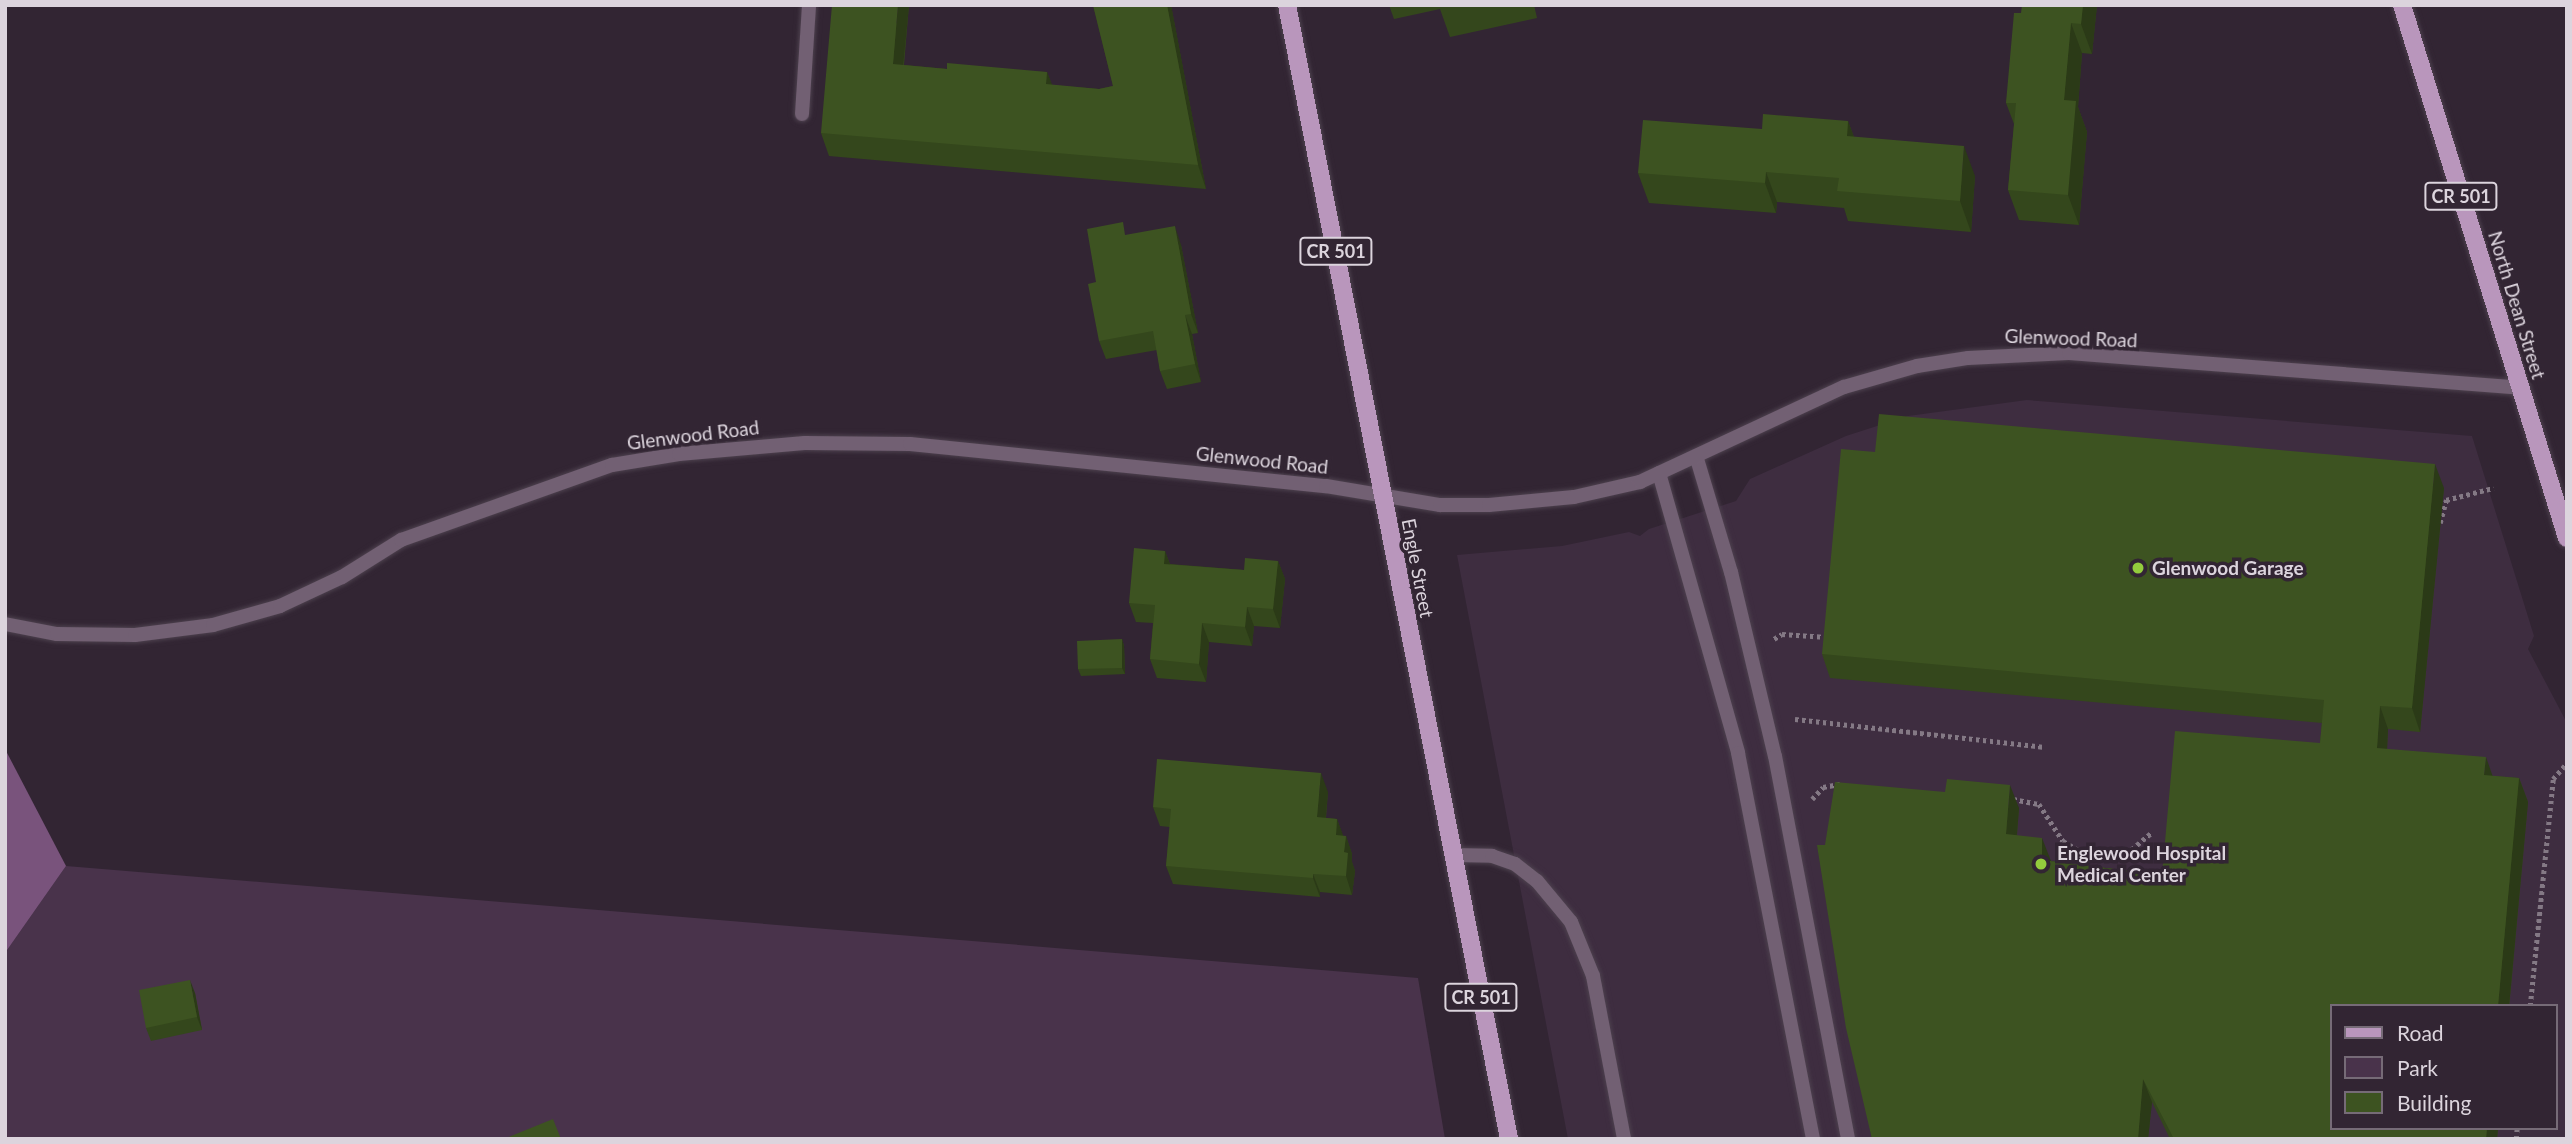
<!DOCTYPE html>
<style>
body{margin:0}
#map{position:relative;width:2572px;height:1144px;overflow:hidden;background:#322533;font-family:Lato,sans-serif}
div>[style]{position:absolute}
.built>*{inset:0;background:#3e2d40}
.green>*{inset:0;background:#49334b}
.forest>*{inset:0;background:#79537c}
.path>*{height:4.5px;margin-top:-2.25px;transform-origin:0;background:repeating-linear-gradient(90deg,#847985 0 3.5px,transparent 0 7px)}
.roads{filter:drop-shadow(0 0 2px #4d414e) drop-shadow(0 0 2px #4d414e)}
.lane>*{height:14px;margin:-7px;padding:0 7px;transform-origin:7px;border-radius:7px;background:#726073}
.street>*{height:14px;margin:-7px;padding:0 7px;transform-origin:7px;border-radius:7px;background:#726073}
.primary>*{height:18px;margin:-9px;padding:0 9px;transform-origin:9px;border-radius:9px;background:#b996bc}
.wall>*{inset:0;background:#34471c}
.shaded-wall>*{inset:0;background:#2b3a17}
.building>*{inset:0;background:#3d5321}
.dots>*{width:19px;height:19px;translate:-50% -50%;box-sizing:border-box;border:4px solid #322533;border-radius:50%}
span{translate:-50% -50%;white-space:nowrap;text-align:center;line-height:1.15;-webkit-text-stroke:7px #322533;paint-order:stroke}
.shield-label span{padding:2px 5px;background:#322533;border:2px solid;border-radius:5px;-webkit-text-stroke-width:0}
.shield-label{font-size:18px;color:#dcd4dd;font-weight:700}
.street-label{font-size:19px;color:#dcd4dd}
.poi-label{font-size:19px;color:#dcd4dd;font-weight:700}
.left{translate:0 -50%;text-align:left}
.frame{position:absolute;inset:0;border:7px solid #dcd4dd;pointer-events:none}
.legend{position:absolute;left:2330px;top:1004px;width:228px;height:126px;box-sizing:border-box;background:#322533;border:2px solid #766b77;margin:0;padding:9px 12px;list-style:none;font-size:21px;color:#dcd4dd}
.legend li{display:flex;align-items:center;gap:14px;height:35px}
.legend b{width:35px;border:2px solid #766b77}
</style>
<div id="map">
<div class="built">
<div style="clip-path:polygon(evenodd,2027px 400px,2472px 436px,2534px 636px,2528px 649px,2567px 723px,2567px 1139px,1568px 1139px,1457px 555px,1562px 546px,1629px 532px,1640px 536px,1649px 529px,1736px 501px,1750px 479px,1846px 436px,1908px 416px,2027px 400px,2332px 1006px,2556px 1006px,2556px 1128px,2332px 1128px,2332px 1006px)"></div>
</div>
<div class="green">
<div style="clip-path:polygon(66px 866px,1418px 978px,1445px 1139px,5px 1139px,5px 953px)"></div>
</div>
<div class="forest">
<div style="clip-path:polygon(5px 749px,66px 866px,5px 953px)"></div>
</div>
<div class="path">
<div style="left:2440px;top:523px;width:24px;rotate:-75deg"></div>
<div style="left:2446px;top:500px;width:49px;rotate:-14.3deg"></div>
<div style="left:1774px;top:639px;width:9px;rotate:-32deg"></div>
<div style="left:1782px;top:634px;width:45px;rotate:3.8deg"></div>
<div style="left:1795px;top:719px;width:251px;rotate:6.4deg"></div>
<div style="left:1812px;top:799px;width:16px;rotate:-47deg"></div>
<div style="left:1823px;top:787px;width:17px;rotate:-10deg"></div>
<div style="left:2013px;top:799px;width:26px;rotate:11deg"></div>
<div style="left:2039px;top:804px;width:44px;rotate:57deg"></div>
<div style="left:2063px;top:841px;width:31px;rotate:31deg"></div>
<div style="left:2090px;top:857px;width:36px;rotate:-5deg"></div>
<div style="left:2126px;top:854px;width:33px;rotate:-40deg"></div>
<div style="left:2530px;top:1006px;width:228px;rotate:-84.2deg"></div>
<div style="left:2553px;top:779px;width:21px;rotate:-49deg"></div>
<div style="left:2516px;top:1139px;width:11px;rotate:-85deg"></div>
</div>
<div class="roads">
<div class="lane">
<div style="left:802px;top:114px;width:109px;rotate:-86.3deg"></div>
<div style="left:1697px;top:459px;width:118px;rotate:73.3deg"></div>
<div style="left:1731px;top:572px;width:189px;rotate:76.6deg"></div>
<div style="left:1775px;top:756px;width:390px;rotate:79.2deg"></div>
<div style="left:1659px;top:473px;width:291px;rotate:74.2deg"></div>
<div style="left:1738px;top:753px;width:393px;rotate:79deg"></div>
<div style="left:1453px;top:855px;width:39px;rotate:1deg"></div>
<div style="left:1492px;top:856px;width:24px;rotate:19deg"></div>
<div style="left:1515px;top:864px;width:28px;rotate:38deg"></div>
<div style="left:1537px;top:881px;width:53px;rotate:50.3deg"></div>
<div style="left:1571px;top:922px;width:58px;rotate:67.8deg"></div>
<div style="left:1593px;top:976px;width:166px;rotate:79.2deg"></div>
</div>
<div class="street">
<div style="left:5px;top:624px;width:53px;rotate:10.9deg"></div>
<div style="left:57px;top:634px;width:78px;rotate:0.7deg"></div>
<div style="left:135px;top:635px;width:79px;rotate:-7.3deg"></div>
<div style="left:213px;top:625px;width:70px;rotate:-15.8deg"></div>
<div style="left:280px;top:606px;width:68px;rotate:-25.1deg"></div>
<div style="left:342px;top:577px;width:70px;rotate:-32.1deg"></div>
<div style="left:401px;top:540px;width:224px;rotate:-19.6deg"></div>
<div style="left:612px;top:465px;width:68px;rotate:-9.3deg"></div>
<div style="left:679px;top:454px;width:126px;rotate:-5deg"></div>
<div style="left:805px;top:443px;width:105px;rotate:0.5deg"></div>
<div style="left:910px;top:444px;width:418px;rotate:5.8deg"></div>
<div style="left:1326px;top:486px;width:116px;rotate:9.5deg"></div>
<div style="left:1440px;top:505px;width:49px"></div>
<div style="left:1489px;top:505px;width:85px;rotate:-5.4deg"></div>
<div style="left:1574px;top:497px;width:68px;rotate:-12.8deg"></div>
<div style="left:1640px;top:482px;width:225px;rotate:-25deg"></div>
<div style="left:1844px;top:387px;width:76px;rotate:-16deg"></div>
<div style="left:1917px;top:366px;width:52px;rotate:-8.9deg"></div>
<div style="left:1968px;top:358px;width:101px;rotate:-2.8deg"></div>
<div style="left:2069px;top:353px;width:453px;rotate:4.4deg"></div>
</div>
<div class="primary">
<div style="left:1287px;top:5px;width:1156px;rotate:78.92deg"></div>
<div style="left:2402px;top:5px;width:558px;rotate:72.8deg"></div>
</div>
</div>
<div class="wall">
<div style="clip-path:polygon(909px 5px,904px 65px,947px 69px,1047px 72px,1052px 85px,1099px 89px,1113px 86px,1093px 5px,1171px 5px,1206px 189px,829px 156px,821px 133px)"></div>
<div style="clip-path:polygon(1389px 5px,1534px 5px,1537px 18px,1450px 37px,1440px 9px,1394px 19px)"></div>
<div style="clip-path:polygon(2097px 5px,2092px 54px,2082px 53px,2078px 107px,2087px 132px,2079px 225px,2019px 220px,2008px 190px,2014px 124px,2006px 103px,2021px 13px)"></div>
<div style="clip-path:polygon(1848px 121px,1854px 137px,1975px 176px,1971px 232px,1848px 221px,1844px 208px,1777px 202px,1776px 213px,1649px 203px,1638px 173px,1762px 129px)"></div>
<div style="clip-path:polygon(1127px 235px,1181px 245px,1198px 333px,1192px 334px,1201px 382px,1167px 389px,1160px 371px,1157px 350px,1106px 359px,1099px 341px,1096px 282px)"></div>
<div style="clip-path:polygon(1875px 452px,2444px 488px,2420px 732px,2388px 729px,2387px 749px,2493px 776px,2519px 778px,2528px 802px,2497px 1139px,2170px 1139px,2152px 1102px,2148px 1139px,1872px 1139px,1825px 845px,1945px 792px,2019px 808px,2017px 835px,2051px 861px,2162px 875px,2320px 743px,2322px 723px,1830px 678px,1822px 654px)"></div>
<div style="clip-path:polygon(1165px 551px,1170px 564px,1244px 570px,1278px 561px,1285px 579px,1280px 628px,1254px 626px,1252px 646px,1209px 642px,1206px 682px,1157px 678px,1150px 659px,1153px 623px,1136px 622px,1129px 603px)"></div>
<div style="clip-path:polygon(1122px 639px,1124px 646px,1125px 674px,1081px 676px,1078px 669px)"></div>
<div style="clip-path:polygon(1328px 792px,1326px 818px,1337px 819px,1343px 836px,1346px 836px,1352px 854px,1352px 862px,1355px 871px,1352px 895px,1320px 892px,1320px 897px,1173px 884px,1166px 866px,1170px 827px,1160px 826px,1153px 807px)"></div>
<div style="clip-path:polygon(195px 993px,202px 1030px,151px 1041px,146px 1028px)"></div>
</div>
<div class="shaded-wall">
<div style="clip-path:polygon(898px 5px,909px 5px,901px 87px,893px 64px)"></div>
<div style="clip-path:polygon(1167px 5px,1171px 5px,1206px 189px,1198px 165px)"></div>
<div style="clip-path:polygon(2083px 5px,2097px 5px,2092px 54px,2081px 24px)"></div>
<div style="clip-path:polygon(2071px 23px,2082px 53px,2078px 107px,2087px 132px,2079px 225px,2068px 195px,2064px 100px)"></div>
<div style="clip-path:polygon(1047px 72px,1056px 95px,1046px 84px)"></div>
<div style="clip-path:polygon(1848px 121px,1859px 151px,1847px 136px)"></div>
<div style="clip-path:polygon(1964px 146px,1975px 176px,1971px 232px,1960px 201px)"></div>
<div style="clip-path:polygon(1766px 172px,1777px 202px,1776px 213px,1765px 183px)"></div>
<div style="clip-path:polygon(1175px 226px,1181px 245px,1198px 333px,1191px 314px)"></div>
<div style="clip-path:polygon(1185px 315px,1192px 334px,1201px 382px,1195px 364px)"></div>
<div style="clip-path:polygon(2435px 464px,2444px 488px,2420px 732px,2412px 708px)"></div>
<div style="clip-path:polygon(1165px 551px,1172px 570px,1164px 564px)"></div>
<div style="clip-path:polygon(1278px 561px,1285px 579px,1280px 628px,1273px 609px)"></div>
<div style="clip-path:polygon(1247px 607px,1254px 626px,1252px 646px,1245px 627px)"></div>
<div style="clip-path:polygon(1202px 623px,1209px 642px,1206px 682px,1199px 664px)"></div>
<div style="clip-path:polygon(1122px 639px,1124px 646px,1125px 674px,1122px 668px)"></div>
<div style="clip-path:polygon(2380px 706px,2388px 729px,2386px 771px,2377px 748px)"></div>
<div style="clip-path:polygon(2486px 757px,2494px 780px,2484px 775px)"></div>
<div style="clip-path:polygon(1321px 773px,1328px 792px,1324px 835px,1317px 817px)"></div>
<div style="clip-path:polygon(2519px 778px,2528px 802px,2509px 1006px,2498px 1006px)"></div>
<div style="clip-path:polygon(2010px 785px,2019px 808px,2015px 857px,2006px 834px)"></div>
<div style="clip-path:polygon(1337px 819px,1344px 838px,1336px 835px)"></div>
<div style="clip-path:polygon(1346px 836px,1352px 854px,1352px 862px,1355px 871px,1352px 895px,1346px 876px,1344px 852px)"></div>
<div style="clip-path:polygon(2042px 838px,2051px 861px,2042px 860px)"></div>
<div style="clip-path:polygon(1313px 874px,1320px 892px,1320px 897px,1313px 878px)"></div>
<div style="clip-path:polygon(190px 980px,195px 993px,202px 1030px,197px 1017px)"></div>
<div style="clip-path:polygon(2143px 1079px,2152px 1102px,2148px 1139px,2138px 1139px)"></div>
<div style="clip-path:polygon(2487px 1128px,2498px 1128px,2497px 1139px,2486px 1139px)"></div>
</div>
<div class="building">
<div style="clip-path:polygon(832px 5px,898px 5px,893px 64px,947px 69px,947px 63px,1047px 72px,1046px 84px,1099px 89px,1113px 86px,1093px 5px,1167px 5px,1198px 165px,821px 133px)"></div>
<div style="clip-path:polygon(2022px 5px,2083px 5px,2081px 24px,2071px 23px,2064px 100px,2076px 101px,2068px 195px,2008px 190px,2016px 103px,2006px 103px,2014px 13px,2021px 13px)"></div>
<div style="clip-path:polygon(1763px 114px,1848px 121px,1847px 136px,1964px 146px,1960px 201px,1837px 191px,1839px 178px,1766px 172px,1765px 183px,1638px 173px,1643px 120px,1762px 129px)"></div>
<div style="clip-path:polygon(1123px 222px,1125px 235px,1175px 226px,1191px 314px,1185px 315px,1195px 364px,1160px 371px,1153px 331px,1099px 341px,1088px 284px,1096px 282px,1087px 229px)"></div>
<div style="clip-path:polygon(1879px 414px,2435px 464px,2412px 708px,2380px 706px,2377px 748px,2486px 757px,2484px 775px,2519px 778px,2498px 1006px,2332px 1006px,2332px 1128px,2487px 1128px,2486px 1139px,2174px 1139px,2143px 1079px,2138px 1139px,1872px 1139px,1846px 1028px,1817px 845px,1825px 845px,1835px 782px,1945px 792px,1947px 779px,2010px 785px,2006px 834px,2042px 838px,2042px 860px,2162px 875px,2175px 731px,2320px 743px,2324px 700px,1822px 654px,1841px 449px,1875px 452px)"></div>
<div style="clip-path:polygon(1134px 548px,1165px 551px,1164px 564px,1244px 570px,1245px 558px,1278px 561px,1273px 609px,1247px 607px,1245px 627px,1202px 623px,1199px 664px,1150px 659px,1155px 605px,1129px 603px)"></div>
<div style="clip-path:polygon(1122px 639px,1122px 668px,1078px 669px,1077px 641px)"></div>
<div style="clip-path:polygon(1157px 759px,1321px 773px,1317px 817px,1337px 819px,1336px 835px,1346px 836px,1344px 852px,1348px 853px,1346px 876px,1313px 874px,1313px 878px,1166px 866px,1171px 809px,1153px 807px)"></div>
<div style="clip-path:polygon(190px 980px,197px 1017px,146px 1028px,139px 990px)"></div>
<div style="clip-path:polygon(553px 1119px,561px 1139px,506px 1138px)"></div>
</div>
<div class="dots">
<div style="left:2138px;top:568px;background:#93cc3d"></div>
<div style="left:2041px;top:864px;background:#93cc3d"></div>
</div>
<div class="shield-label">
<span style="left:2461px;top:196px">CR 501</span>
<span style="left:1336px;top:251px">CR 501</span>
<span style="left:1481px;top:997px">CR 501</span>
</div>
<div class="street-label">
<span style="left:2517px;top:305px;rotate:73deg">North Dean Street</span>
<span style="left:2071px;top:338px;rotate:2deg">Glenwood Road</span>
<span style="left:693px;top:435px;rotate:-7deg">Glenwood Road</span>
<span style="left:1262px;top:460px;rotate:6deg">Glenwood Road</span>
<span style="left:1418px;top:568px;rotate:79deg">Engle Street</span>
</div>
<div class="poi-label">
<span class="left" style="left:2152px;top:568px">Glenwood Garage</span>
<span class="left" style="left:2057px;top:864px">Englewood Hospital<br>Medical Center</span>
</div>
<div class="frame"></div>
<ul class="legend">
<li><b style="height:9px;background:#b996bc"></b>Road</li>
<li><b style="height:19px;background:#49334b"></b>Park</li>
<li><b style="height:19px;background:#3d5321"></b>Building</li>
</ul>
</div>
